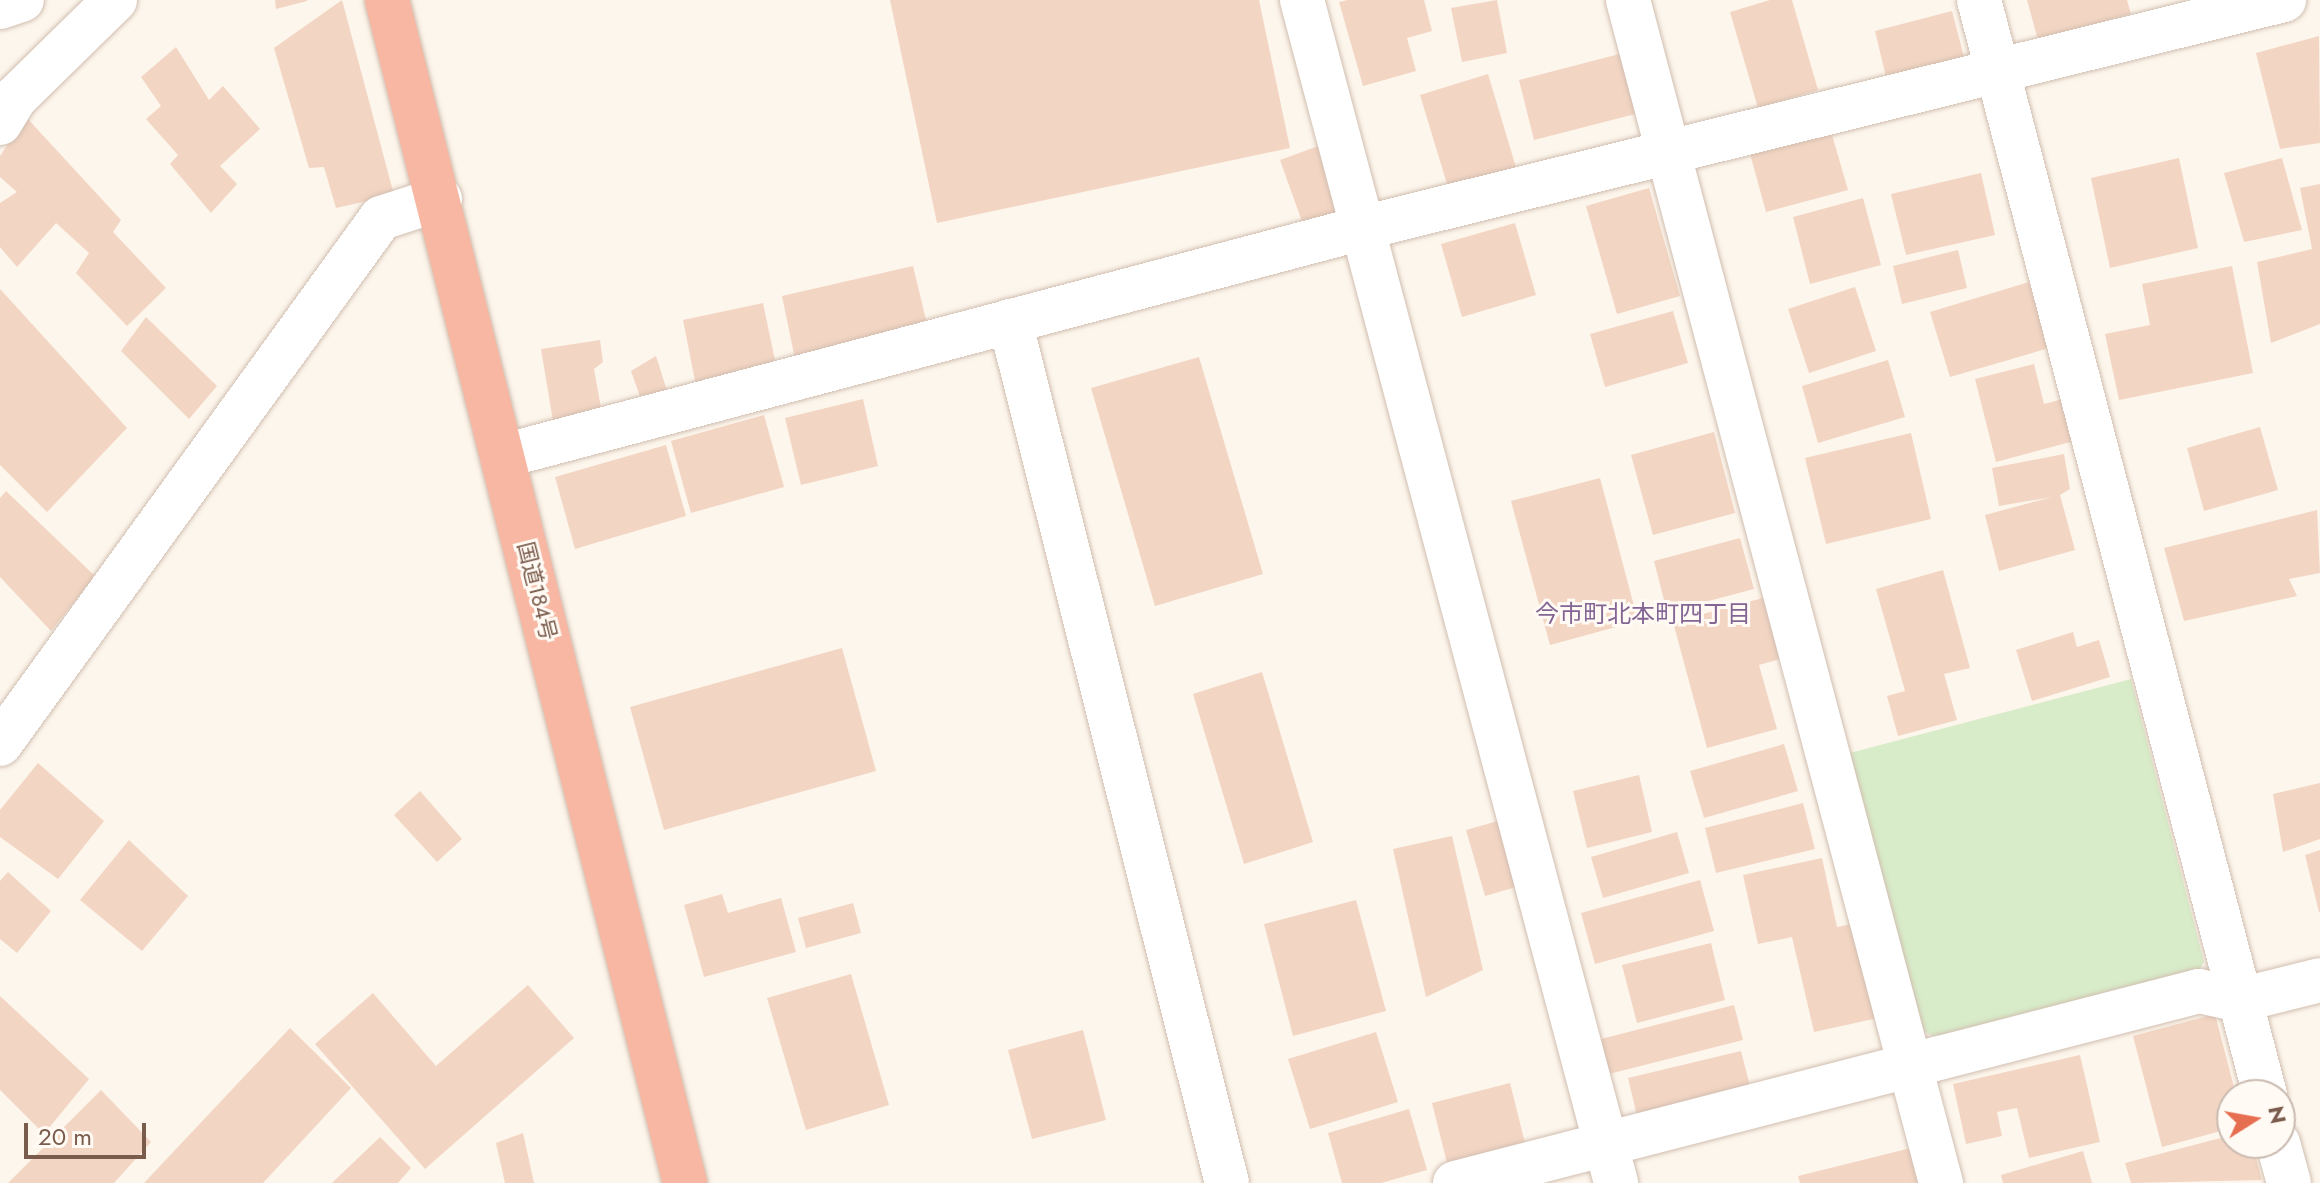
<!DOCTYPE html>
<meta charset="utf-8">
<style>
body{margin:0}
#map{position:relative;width:2320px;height:1183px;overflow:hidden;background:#fdf6ec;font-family:Jost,"Noto Sans JP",sans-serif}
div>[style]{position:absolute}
.green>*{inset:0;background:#d8ecc9}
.building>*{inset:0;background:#f3d5c3}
.roads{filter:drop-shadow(0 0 2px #d1beb0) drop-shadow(0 0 2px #d1beb0)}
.minor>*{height:44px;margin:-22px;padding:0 22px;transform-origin:22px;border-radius:22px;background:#fff}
.highway>*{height:44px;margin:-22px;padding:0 22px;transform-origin:22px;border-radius:22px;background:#f7b7a3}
span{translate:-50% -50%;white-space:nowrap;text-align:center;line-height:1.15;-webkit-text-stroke:6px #fffaf3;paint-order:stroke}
.street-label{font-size:22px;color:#7a5c4d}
.neighbourhood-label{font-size:24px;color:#846695}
.north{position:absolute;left:2216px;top:1079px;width:80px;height:80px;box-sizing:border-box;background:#fffaf3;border:2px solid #cabbb1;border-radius:50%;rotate:79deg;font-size:22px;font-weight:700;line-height:32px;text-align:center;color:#7a5c4d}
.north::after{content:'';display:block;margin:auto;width:28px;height:36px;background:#e76f51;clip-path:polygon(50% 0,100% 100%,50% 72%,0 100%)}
.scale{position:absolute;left:24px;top:1123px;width:122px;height:36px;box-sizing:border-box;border:4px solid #7a5c4d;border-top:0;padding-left:10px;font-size:24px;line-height:28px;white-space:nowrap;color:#7a5c4d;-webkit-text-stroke:6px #fffaf3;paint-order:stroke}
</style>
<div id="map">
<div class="green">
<div style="clip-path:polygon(2131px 679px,2204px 962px,2193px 979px,1945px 1042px,1923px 1031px,1846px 754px)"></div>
</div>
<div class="building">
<div style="clip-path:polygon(275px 0,307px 0,307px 1px,276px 9px)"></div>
<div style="clip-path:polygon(342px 0,394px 195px,336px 208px,324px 167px,309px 168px,274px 48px)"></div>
<div style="clip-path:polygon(890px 0,1259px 0,1290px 148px,937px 223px)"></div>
<div style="clip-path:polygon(1348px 0,1424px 0,1432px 31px,1407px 38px,1416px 71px,1363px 86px,1339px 2px)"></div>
<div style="clip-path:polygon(1497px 0,1507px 53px,1462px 62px,1451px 8px)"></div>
<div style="clip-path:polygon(1770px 0,1792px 0,1818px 90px,1758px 108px,1730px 12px)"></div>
<div style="clip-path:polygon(2027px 0,2127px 0,2131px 14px,2038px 40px)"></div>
<div style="clip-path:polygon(1952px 11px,1964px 57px,1886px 77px,1875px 31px)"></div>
<div style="clip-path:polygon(2319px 36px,2320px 143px,2280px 149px,2256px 53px)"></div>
<div style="clip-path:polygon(176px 47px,209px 100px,223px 86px,260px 129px,220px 166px,237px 184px,211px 213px,170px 164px,178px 155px,146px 119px,161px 106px,141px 77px)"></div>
<div style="clip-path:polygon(1631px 51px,1647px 111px,1534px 140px,1519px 80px)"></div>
<div style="clip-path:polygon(1488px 74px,1518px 174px,1450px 194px,1420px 95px)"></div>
<div style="clip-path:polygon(26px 117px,121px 220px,113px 232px,166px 288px,127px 326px,76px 273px,89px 253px,56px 223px,17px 267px,0 247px,0 203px,17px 192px,0 177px,0 156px)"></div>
<div style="clip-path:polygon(1830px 128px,1848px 190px,1766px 212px,1749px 150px)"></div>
<div style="clip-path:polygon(1321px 145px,1347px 214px,1305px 230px,1280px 160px)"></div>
<div style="clip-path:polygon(2179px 158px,2198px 248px,2110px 268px,2091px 178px)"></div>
<div style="clip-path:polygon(2282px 158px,2302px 230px,2244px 242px,2224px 173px)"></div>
<div style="clip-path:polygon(1981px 173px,1995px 235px,1906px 255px,1891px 194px)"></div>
<div style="clip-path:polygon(2320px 184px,2320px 324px,2271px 343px,2257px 262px,2312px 249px,2300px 188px)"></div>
<div style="clip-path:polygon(1649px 188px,1680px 296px,1617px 314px,1586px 206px)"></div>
<div style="clip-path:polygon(1863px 198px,1881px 265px,1810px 284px,1793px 217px)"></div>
<div style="clip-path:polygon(1515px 223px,1536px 295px,1462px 317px,1441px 244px)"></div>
<div style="clip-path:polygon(1958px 250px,1967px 288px,1902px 304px,1893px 266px)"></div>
<div style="clip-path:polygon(913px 266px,928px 328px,795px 359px,782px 296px)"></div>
<div style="clip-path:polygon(2232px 266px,2253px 373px,2119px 400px,2105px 334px,2150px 325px,2142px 284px)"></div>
<div style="clip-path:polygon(2029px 282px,2049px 348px,1950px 377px,1930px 312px)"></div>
<div style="clip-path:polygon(1855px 287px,1876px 351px,1809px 373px,1788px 309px)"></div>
<div style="clip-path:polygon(0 289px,127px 428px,47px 512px,0 465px)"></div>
<div style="clip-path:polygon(763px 303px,777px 370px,696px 386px,683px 320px)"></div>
<div style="clip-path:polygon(1673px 311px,1688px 363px,1605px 387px,1590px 334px)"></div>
<div style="clip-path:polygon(146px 317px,217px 386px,189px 419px,121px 351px)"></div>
<div style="clip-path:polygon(600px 340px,603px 362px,594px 369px,603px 419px,554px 427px,541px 349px)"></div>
<div style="clip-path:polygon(656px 356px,669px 397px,643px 405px,631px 371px)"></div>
<div style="clip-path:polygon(1199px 357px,1263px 574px,1155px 606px,1091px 388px)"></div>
<div style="clip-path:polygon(1888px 360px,1905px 417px,1818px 443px,1802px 386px)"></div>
<div style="clip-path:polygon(2034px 364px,2044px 404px,2063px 399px,2074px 441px,1996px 462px,1975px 379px)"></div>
<div style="clip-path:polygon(863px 399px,878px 466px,801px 485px,785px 418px)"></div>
<div style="clip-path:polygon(764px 415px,784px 487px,691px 513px,671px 441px)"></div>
<div style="clip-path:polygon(2260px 427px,2278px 490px,2204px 511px,2187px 448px)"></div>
<div style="clip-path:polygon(1714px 432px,1735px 513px,1653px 535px,1631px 455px)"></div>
<div style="clip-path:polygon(1911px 433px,1931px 519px,1826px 544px,1805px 458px)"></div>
<div style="clip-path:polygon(666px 445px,686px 516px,575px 549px,555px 477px)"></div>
<div style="clip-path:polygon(2064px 454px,2070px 489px,2060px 495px,2075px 550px,1999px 571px,1985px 515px,2052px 497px,1999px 506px,1992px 468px)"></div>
<div style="clip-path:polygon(1600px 478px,1638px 621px,1550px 645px,1511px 501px)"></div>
<div style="clip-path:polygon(6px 491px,95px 576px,51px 631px,0 577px,0 498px)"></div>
<div style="clip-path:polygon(2317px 510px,2320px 573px,2289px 579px,2297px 596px,2184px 621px,2164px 548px)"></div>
<div style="clip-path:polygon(1740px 538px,1754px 589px,1667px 612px,1654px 561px)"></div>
<div style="clip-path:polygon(1943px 570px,1970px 668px,1944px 674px,1957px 720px,1898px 736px,1887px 696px,1905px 691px,1876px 589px)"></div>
<div style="clip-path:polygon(1763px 598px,1780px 659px,1759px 665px,1777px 729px,1707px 748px,1673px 622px)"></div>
<div style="clip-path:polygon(2073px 632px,2077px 647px,2099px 640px,2110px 677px,2032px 701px,2016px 650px)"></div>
<div style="clip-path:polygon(842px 648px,876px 771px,664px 830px,630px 707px)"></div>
<div style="clip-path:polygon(1262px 672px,1313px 842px,1244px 864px,1193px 694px)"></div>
<div style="clip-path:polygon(1784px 744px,1798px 791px,1704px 818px,1690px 771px)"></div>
<div style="clip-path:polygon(38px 763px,104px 821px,58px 879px,0 837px,0 810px)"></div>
<div style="clip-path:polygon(1639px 775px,1652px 832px,1587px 848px,1573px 791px)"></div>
<div style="clip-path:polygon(2320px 783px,2320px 839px,2283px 852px,2273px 794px)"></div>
<div style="clip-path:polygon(420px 791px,462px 839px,437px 862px,394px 815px)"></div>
<div style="clip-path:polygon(1803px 803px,1815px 849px,1716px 873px,1705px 828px)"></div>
<div style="clip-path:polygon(1505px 819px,1523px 885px,1485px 896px,1466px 830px)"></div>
<div style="clip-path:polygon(1677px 832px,1689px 873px,1603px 898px,1591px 857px)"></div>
<div style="clip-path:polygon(1452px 836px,1483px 970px,1426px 997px,1393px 849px)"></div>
<div style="clip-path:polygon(129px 840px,188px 896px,142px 951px,80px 900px)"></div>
<div style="clip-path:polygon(2320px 850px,2320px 912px,2319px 912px,2305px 855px)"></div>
<div style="clip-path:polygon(1822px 858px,1837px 927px,1857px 923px,1878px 1018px,1814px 1032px,1792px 937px,1758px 944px,1743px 875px)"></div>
<div style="clip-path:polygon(8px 872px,51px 911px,17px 953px,0 939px,0 881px)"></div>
<div style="clip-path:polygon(1700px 880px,1714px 931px,1595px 964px,1581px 913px)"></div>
<div style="clip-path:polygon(722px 894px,728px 913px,781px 898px,796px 952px,704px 977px,684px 905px)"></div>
<div style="clip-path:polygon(1356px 900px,1386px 1011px,1293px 1036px,1264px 924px)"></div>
<div style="clip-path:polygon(853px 903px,861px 933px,806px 948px,798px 918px)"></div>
<div style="clip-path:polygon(1711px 943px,1725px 1000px,1637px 1023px,1622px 965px)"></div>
<div style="clip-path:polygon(851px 974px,889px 1105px,806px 1130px,767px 998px)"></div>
<div style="clip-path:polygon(528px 985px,574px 1038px,425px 1169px,315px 1044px,373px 993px,436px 1066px)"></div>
<div style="clip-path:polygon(0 996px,89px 1079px,44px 1134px,0 1090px)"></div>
<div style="clip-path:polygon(1734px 1005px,1743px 1040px,1609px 1074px,1601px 1039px)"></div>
<div style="clip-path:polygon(2215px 1014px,2236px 1095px,2232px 1095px,2232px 1128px,2162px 1147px,2133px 1036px)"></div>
<div style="clip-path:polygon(290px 1028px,351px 1088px,263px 1183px,144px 1183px)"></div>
<div style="clip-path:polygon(1083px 1030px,1106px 1120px,1032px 1139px,1008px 1050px)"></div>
<div style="clip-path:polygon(1376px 1032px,1398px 1102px,1310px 1129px,1288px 1059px)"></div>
<div style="clip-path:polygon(1741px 1051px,1752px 1094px,1638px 1120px,1628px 1078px)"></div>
<div style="clip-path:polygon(2080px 1055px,2100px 1142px,2029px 1158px,2017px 1108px,1997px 1112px,2002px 1136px,1966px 1144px,1953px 1084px)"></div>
<div style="clip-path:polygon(1510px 1083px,1527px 1151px,1449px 1171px,1432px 1103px)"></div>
<div style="clip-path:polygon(101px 1090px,151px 1142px,114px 1183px,8px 1183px)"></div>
<div style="clip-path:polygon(1409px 1109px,1427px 1170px,1381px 1183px,1342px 1183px,1328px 1133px)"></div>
<div style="clip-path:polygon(523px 1133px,534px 1183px,505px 1183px,496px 1143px)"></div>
<div style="clip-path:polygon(2232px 1135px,2232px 1143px,2252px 1143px,2262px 1180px,2131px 1183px,2125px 1163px)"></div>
<div style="clip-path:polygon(380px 1137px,411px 1168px,398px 1183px,332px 1183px)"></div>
<div style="clip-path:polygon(1911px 1148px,1919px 1183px,1800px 1183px,1798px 1176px)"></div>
<div style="clip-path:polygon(2083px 1151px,2092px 1183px,2003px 1183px,2001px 1175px)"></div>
</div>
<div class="roads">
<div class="minor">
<div style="left:1302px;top:0;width:1224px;rotate:75.13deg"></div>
<div style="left:1628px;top:0;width:1224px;rotate:75.18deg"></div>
<div style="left:1979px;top:0;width:1132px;rotate:75.36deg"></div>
<div style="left:0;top:7px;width:23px;rotate:-18deg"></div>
<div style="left:0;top:123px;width:29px;rotate:-59deg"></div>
<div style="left:15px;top:98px;width:140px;rotate:-44.4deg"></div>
<div style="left:1010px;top:321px;width:889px;rotate:75.87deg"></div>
<div style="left:503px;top:456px;width:889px;rotate:-14.86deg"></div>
<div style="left:1362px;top:228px;width:950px;rotate:-13.89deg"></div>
<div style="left:0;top:744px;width:649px;rotate:-54.08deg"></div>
<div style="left:381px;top:218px;width:62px;rotate:-17.9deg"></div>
<div style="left:2278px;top:1143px;width:41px;rotate:74.6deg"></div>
<div style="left:1455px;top:1183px;width:768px;rotate:-14.47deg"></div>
<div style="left:2199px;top:991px;width:42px;rotate:12.4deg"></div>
<div style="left:2240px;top:1000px;width:82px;rotate:-14deg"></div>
</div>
<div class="highway">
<div style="left:387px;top:0;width:1220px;rotate:75.86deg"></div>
</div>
</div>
<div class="street-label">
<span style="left:537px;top:591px;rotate:76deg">国道184号</span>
</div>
<div class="neighbourhood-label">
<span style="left:1643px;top:614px">今市町北本町四丁目</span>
</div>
<div class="north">N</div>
<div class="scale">20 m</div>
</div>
